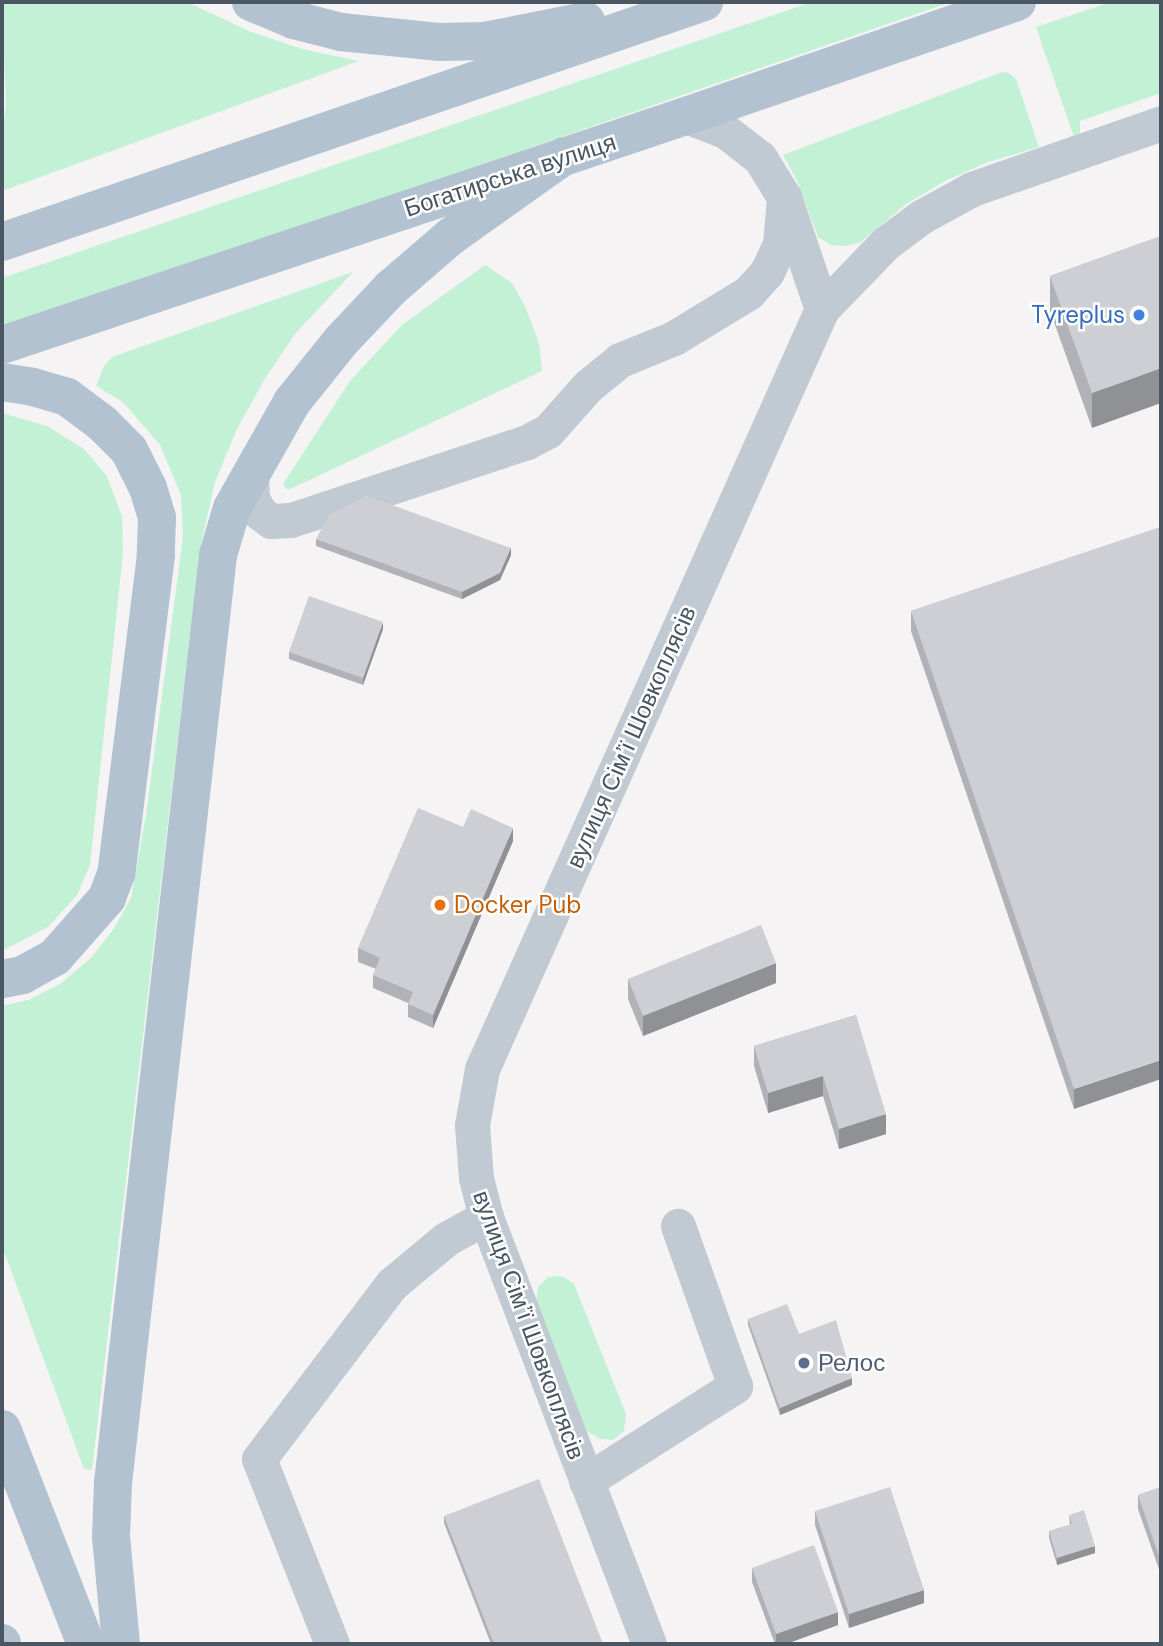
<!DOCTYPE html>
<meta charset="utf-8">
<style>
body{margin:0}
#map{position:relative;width:1163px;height:1646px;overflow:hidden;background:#f5f3f3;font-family:"DM Sans",sans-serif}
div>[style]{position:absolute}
.green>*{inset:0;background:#c3f1d5}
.minor>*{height:35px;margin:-17.5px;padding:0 17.5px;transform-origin:17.5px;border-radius:17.5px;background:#c1cad2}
.major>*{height:38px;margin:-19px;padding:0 19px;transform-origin:19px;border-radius:19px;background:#b3c2d1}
.wall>*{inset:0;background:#b0b2b7}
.shaded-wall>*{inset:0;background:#909195}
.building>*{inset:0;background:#cdcfd5}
.dots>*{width:19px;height:19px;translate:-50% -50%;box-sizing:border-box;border:4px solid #fff;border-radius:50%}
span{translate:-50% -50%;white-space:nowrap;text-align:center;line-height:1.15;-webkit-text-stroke:5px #fff;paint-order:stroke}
.street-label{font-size:24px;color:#4a5661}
.shop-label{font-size:24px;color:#366cbe}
.right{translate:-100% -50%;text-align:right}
.food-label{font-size:24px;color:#c56008}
.left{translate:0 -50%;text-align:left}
.service-label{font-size:24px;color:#4e5e75}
.frame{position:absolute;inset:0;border:4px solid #4a5661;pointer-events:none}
</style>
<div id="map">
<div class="green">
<div style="clip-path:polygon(2px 2px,187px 2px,249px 31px,302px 49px,359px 61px,2px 191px,2px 135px,6px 106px)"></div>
<div style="clip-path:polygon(812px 2px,951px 2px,2px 331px,2px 278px)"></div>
<div style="clip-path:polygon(1111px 2px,1161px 2px,1161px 93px,1080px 121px,1080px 136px,1074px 137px,1036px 27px)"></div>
<div style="clip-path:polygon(1002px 72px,1009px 73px,1016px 79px,1039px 147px,988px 162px,945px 181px,905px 205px,861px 242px,846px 246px,831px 245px,818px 237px,797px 181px,783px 155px)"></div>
<div style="clip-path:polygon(485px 265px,512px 283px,525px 306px,539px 343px,542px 371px,288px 490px,283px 484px,350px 381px,402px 325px)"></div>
<div style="clip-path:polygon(353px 272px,295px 334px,264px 380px,236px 431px,215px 482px,200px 549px,92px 1470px,84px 1469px,2px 1246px,2px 1006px,28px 1000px,60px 984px,92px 957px,115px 927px,131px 898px,146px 815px,183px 537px,181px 495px,160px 445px,123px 402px,96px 386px,104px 366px,112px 357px)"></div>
<div style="clip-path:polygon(2px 413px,47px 426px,84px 449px,107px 476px,122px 517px,123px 553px,90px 865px,77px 895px,48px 927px,2px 951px)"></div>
<div style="clip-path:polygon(562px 1276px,574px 1284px,626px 1414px,624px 1431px,613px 1440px,600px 1439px,587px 1431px,536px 1302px,538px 1287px,548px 1277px)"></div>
</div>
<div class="minor">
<div style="left:686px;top:116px;width:42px;rotate:21deg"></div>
<div style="left:725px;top:131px;width:44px;rotate:37.6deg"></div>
<div style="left:760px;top:158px;width:46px;rotate:58.4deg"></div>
<div style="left:784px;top:197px;width:118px;rotate:71.3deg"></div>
<div style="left:251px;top:473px;width:26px;rotate:88deg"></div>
<div style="left:252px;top:499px;width:16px;rotate:60deg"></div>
<div style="left:260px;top:513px;width:14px;rotate:36deg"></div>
<div style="left:271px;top:521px;width:20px;rotate:-3deg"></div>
<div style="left:291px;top:520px;width:249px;rotate:-18.3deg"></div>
<div style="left:527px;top:442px;width:24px;rotate:-28deg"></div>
<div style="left:548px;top:431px;width:60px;rotate:-48.4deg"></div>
<div style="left:588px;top:386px;width:41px;rotate:-39.1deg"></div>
<div style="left:620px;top:360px;width:58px;rotate:-22.2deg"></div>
<div style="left:674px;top:338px;width:87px;rotate:-31.3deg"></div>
<div style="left:748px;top:293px;width:28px;rotate:-48deg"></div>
<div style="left:767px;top:272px;width:31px;rotate:-65deg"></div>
<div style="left:780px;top:244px;width:47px;rotate:-85.1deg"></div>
<div style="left:586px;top:1481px;width:177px;rotate:-32.5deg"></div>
<div style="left:735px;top:1386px;width:170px;rotate:-109.6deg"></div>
<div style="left:332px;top:1644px;width:199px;rotate:-111.5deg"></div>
<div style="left:259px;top:1459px;width:220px;rotate:-52.8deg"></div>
<div style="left:392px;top:1284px;width:70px;rotate:-39.8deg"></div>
<div style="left:446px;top:1239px;width:46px;rotate:-28.8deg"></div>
<div style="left:649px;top:1644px;width:457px;rotate:-110.9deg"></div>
<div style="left:486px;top:1217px;width:40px;rotate:-104.4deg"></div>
<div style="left:476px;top:1178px;width:53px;rotate:-94.3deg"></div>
<div style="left:472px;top:1125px;width:57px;rotate:-79.9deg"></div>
<div style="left:482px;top:1069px;width:833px;rotate:-65.9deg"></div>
<div style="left:822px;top:309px;width:92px;rotate:-45.9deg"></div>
<div style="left:886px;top:243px;width:44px;rotate:-36.6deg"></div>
<div style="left:921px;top:217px;width:58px;rotate:-28.8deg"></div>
<div style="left:972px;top:189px;width:200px;rotate:-19.2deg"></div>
</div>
<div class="major">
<div style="left:251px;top:2px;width:47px;rotate:22.7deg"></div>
<div style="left:294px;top:20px;width:49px;rotate:14.3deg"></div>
<div style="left:341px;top:32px;width:100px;rotate:5.8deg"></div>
<div style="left:440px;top:42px;width:45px;rotate:-1.3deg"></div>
<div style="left:485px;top:41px;width:103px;rotate:-11.2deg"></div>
<div style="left:2px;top:242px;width:742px;rotate:-18.87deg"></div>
<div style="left:2px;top:345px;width:721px;rotate:-18.51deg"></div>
<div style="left:686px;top:116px;width:350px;rotate:-19deg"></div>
<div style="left:2px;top:382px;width:31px;rotate:9deg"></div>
<div style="left:33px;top:387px;width:35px;rotate:16deg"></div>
<div style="left:67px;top:397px;width:44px;rotate:36.6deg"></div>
<div style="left:102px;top:423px;width:38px;rotate:45deg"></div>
<div style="left:129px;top:450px;width:42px;rotate:63.4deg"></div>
<div style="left:148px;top:488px;width:31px;rotate:73deg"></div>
<div style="left:157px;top:518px;width:37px;rotate:92deg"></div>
<div style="left:156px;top:555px;width:321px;rotate:97.1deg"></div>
<div style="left:116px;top:874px;width:26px;rotate:111deg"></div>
<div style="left:107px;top:898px;width:79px;rotate:131.4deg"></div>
<div style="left:55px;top:957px;width:37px;rotate:151deg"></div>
<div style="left:23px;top:975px;width:21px;rotate:169deg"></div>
<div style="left:2px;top:1429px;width:231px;rotate:68.7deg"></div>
<div style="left:2px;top:1643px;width:1px;rotate:90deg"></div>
<div style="left:121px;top:1644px;width:107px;rotate:-95.3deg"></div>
<div style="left:111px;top:1537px;width:54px;rotate:-87.9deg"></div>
<div style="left:113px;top:1483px;width:934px;rotate:-83.54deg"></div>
<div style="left:218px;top:555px;width:49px;rotate:-73.4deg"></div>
<div style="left:232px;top:508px;width:122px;rotate:-60.5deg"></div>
<div style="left:292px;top:402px;width:78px;rotate:-51.2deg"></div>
<div style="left:341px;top:341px;width:73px;rotate:-46.7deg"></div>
<div style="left:391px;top:288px;width:78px;rotate:-40.8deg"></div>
<div style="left:450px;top:237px;width:140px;rotate:-35.4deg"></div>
</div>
<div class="wall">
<div style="clip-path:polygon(1161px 236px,1092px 428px,1050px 311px,1050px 276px)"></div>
<div style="clip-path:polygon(1161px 527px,1074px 1109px,911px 631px,911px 611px)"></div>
<div style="clip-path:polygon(316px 539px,511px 555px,500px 580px,462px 599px,316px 546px)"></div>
<div style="clip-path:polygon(383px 629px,363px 685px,289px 659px,289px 652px)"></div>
<div style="clip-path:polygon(463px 827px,513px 841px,433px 1028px,408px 1017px,408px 1003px,373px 988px,373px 975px,376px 969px,358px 962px,358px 948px)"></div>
<div style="clip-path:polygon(628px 979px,776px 983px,643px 1036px,628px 999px)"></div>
<div style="clip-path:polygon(856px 1015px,886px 1134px,839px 1149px,823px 1096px,768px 1113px,754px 1066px,754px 1046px)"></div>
<div style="clip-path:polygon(748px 1319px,799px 1334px,852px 1385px,780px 1415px,748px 1325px)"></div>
<div style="clip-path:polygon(1161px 1487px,1161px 1575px,1138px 1509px,1138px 1495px)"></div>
<div style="clip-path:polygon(815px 1511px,924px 1603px,849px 1628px,815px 1525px)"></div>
<div style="clip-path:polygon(1069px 1515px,1095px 1553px,1057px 1565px,1049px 1538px,1049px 1531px,1070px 1525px)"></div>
<div style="clip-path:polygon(444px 1516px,603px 1644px,491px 1644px,444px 1523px)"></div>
<div style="clip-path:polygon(752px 1568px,838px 1625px,786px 1644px,775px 1644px,752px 1582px)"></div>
</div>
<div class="shaded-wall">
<div style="clip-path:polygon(1161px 368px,1161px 403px,1092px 428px,1092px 393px)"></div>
<div style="clip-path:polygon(511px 548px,511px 555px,500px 580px,462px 599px,462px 592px)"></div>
<div style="clip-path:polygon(383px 622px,383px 629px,363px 685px,363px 678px)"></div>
<div style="clip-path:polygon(513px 828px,513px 841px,433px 1028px,433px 1015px)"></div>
<div style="clip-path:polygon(776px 963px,776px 983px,643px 1036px,643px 1016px)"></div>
<div style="clip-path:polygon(1161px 1060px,1161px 1079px,1074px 1109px,1074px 1089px)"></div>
<div style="clip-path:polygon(823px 1076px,823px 1096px,768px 1113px,768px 1093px)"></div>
<div style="clip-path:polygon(886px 1114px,886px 1134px,839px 1149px,839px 1129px)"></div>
<div style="clip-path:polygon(852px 1378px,852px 1385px,780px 1415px,780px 1408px)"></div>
<div style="clip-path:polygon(1095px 1546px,1095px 1553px,1057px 1565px,1057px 1558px)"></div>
<div style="clip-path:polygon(924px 1590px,924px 1603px,849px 1628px,849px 1614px)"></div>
<div style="clip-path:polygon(838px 1612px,838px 1625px,786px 1644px,776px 1644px,776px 1634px)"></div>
</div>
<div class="building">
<div style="clip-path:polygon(1161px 236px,1161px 368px,1092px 393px,1050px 276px)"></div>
<div style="clip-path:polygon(367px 496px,511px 548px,500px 573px,462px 592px,316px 539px,330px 514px)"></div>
<div style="clip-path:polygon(1161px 527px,1161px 1060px,1074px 1089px,911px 611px)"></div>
<div style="clip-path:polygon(309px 596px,383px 622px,363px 678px,289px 652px)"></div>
<div style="clip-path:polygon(418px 808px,463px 827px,471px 809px,513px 828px,433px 1015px,408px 1004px,413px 992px,373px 975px,380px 958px,358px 948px)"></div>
<div style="clip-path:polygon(761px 925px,776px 963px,643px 1016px,628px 979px)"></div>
<div style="clip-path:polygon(856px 1015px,886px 1114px,839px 1129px,823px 1076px,768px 1093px,754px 1046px)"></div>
<div style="clip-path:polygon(787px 1304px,799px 1334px,836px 1320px,852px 1378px,780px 1408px,748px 1319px)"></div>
<div style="clip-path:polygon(539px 1479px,603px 1644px,494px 1644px,444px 1516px)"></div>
<div style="clip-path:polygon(890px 1487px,924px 1590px,849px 1614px,815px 1511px)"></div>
<div style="clip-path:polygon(1161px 1487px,1161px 1562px,1138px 1495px)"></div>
<div style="clip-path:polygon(1084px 1510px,1095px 1546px,1057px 1558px,1049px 1531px,1072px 1524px,1069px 1515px)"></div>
<div style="clip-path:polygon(814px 1545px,838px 1612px,776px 1634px,752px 1568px)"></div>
</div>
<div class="dots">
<div style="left:1139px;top:315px;background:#3f7fe0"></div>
<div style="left:440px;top:905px;background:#e8710a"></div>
<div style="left:804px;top:1363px;background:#5c6f8a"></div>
</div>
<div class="street-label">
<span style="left:510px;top:175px;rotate:-18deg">Богатирська вулиця</span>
<span style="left:631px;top:737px;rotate:-66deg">вулиця Сімʼї Шовкоплясів</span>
<span style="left:529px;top:1325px;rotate:70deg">вулиця Сімʼї Шовкоплясів</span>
</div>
<div class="shop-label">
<span class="right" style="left:1125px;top:315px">Tyreplus</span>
</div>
<div class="food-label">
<span class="left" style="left:454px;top:905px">Docker Pub</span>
</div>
<div class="service-label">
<span class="left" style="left:818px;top:1363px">Релос</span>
</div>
<div class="frame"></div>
</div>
